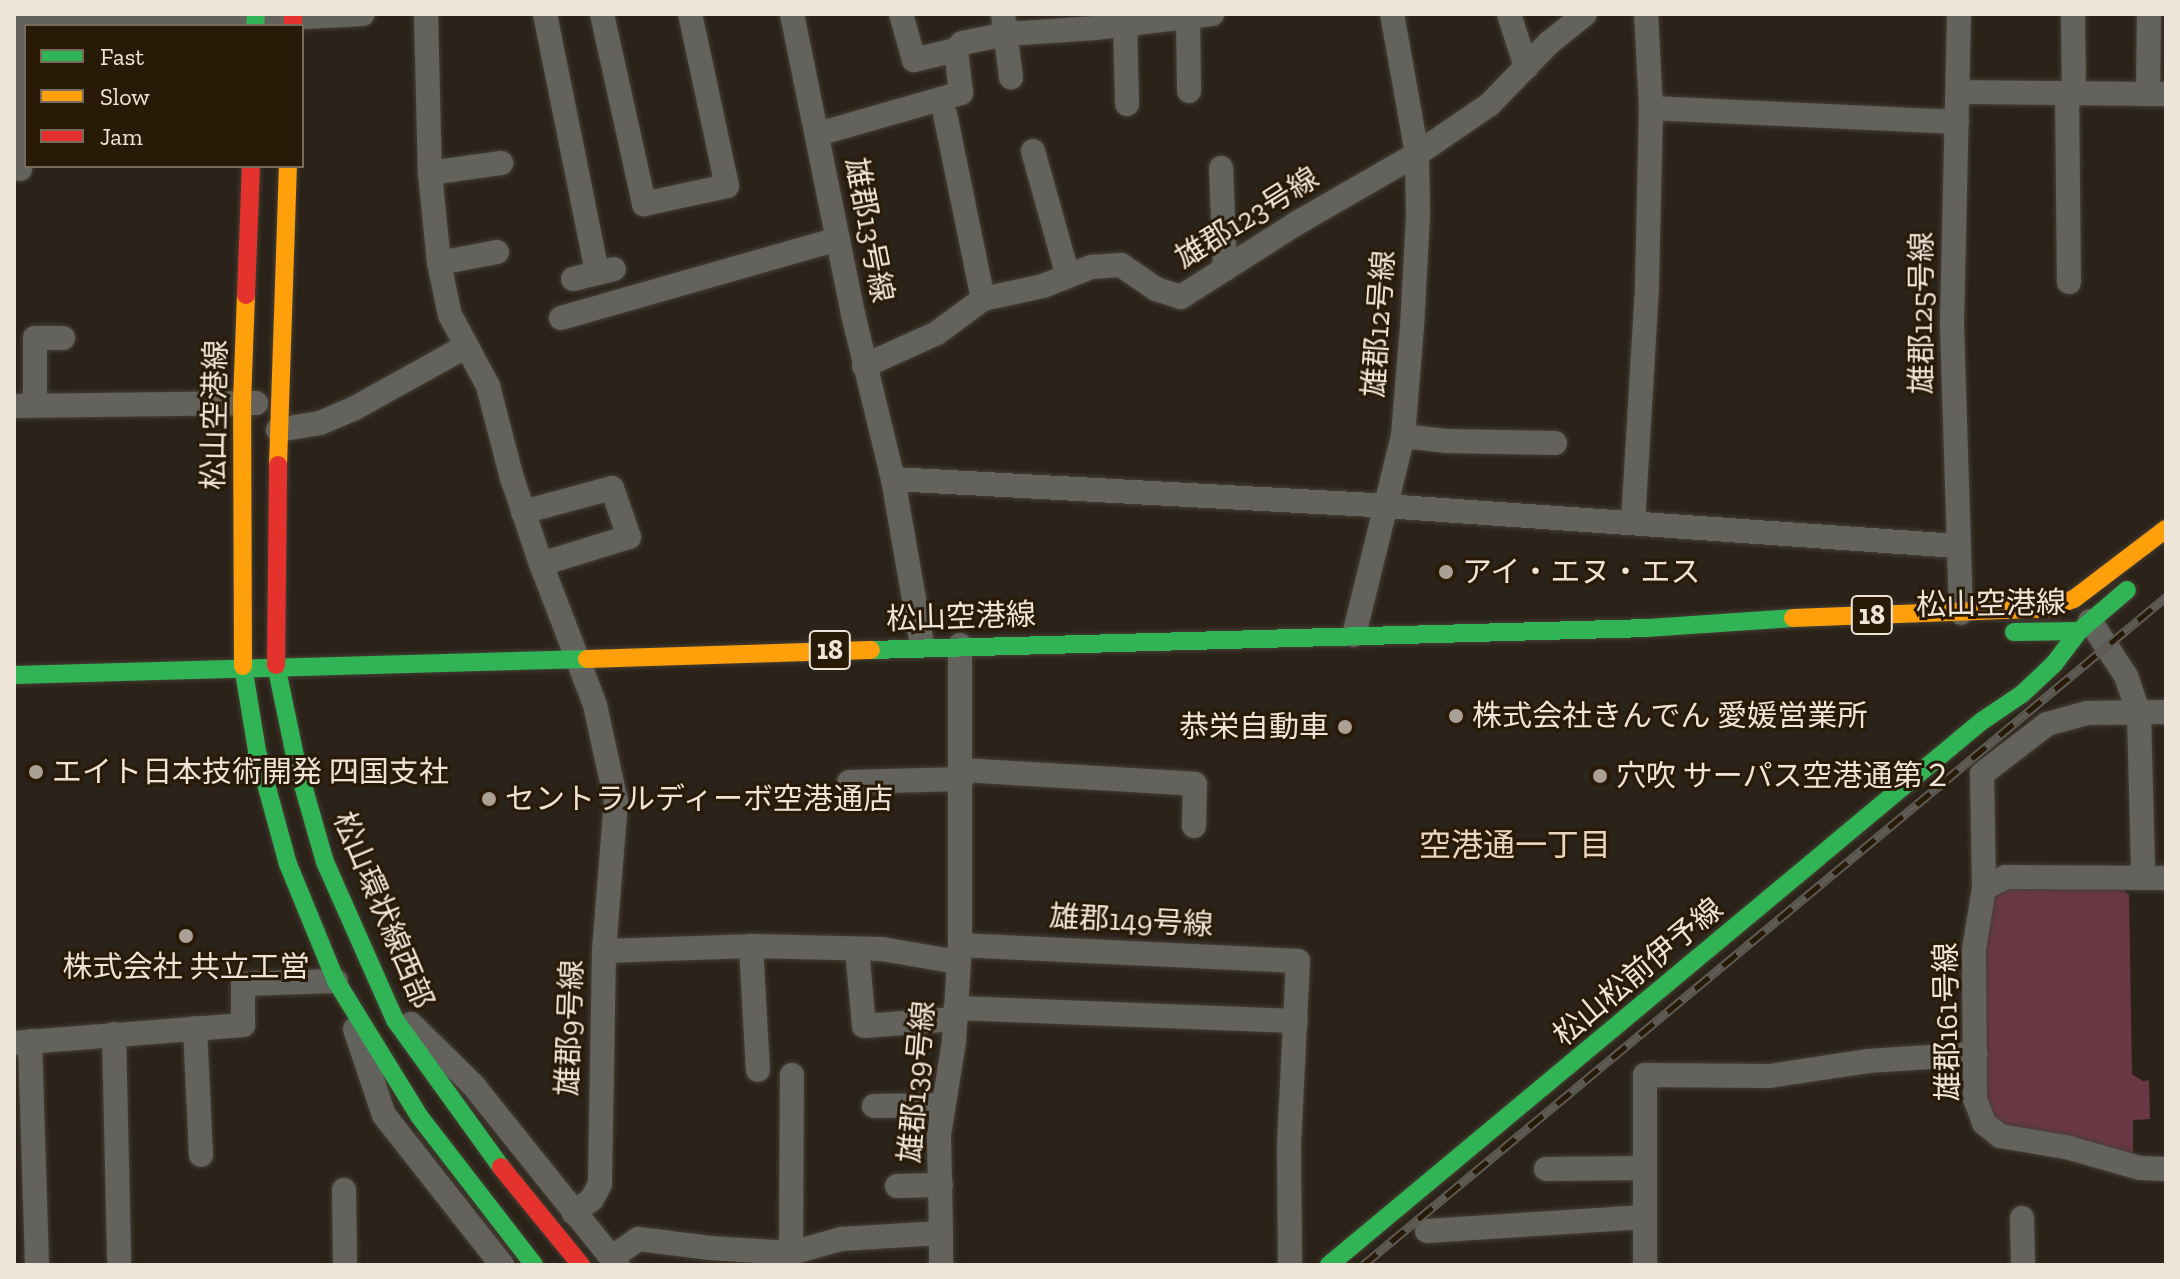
<!DOCTYPE html>
<meta charset="utf-8">
<style>
body{margin:0}
#map{position:relative;width:2180px;height:1279px;overflow:hidden;background:#2b2319;font-family:"Zilla Slab","Noto Sans JP",serif}
div>[style]{position:absolute}
.green>*{inset:0;background:#6a3845}
.roads{filter:drop-shadow(0 0 2px #453e35) drop-shadow(0 0 2px #453e35)}
.street>*{height:24px;margin:-12px;padding:0 12px;transform-origin:12px;border-radius:12px;background:#63625d}
.fast>*{height:18px;margin:-9px;padding:0 9px;transform-origin:9px;border-radius:9px;background:#30b455}
.slow>*{height:18px;margin:-9px;padding:0 9px;transform-origin:9px;border-radius:9px;background:#ff9f0a}
.jam>*{height:18px;margin:-9px;padding:0 9px;transform-origin:9px;border-radius:9px;background:#e5322d}
.rail>*{height:9px;margin-top:-4.5px;transform-origin:0;background:repeating-linear-gradient(90deg,#291a08 0 18px,#5e5a54 0 36px);box-sizing:border-box;border-block:2px solid #5e5a54}
.dots>*{width:22px;height:22px;translate:-50% -50%;box-sizing:border-box;border:4px solid #291a08;border-radius:50%}
span{translate:-50% -50%;white-space:nowrap;text-align:center;line-height:1.15;-webkit-text-stroke:6px #291a08;paint-order:stroke}
.shield-label span{padding:2px 6px;background:#291a08;border:2px solid;border-radius:6px;-webkit-text-stroke-width:0}
.shield-label{font-size:28px;color:#efe4d8;font-weight:700}
.street-label{font-size:30px;color:#efe4d8}
.poi-label{font-size:30px;color:#efe4d8}
.left{translate:0 -50%;text-align:left}
.right{translate:-100% -50%;text-align:right}
.neighbourhood-label{font-size:32px;color:#ead5be}
.frame{position:absolute;inset:0;border:16px solid #efe4d8;pointer-events:none}
.legend{position:absolute;left:24px;top:24px;width:280px;height:144px;box-sizing:border-box;background:#291a08;border:2px solid #786b5b;margin:0;padding:10px 14px;list-style:none;font-size:24px;color:#efe4d8}
.legend li{display:flex;align-items:center;gap:16px;height:40px}
.legend b{width:40px;border:2px solid #786b5b}
</style>
<div id="map">
<div class="green">
<div style="clip-path:polygon(2009px 887px,2120px 887px,2129px 895px,2132px 1074px,2143px 1081px,2149px 1080px,2150px 1119px,2133px 1120px,2133px 1159px,1996px 1124px,1984px 1093px,1984px 941px,1994px 897px)"></div>
</div>
<div class="roads">
<div class="street">
<div style="left:426px;top:14px;width:159px;rotate:88.6deg"></div>
<div style="left:430px;top:173px;width:90px;rotate:84.3deg"></div>
<div style="left:439px;top:263px;width:53px;rotate:78.1deg"></div>
<div style="left:450px;top:315px;width:81px;rotate:61.8deg"></div>
<div style="left:488px;top:386px;width:95px;rotate:75.4deg"></div>
<div style="left:512px;top:478px;width:91px;rotate:71.4deg"></div>
<div style="left:541px;top:564px;width:151px;rotate:69deg"></div>
<div style="left:595px;top:705px;width:98px;rotate:77.7deg"></div>
<div style="left:616px;top:801px;width:150px;rotate:94.6deg"></div>
<div style="left:604px;top:951px;width:233px;rotate:91deg"></div>
<div style="left:600px;top:1184px;width:17px;rotate:118deg"></div>
<div style="left:592px;top:1199px;width:23px;rotate:142deg"></div>
<div style="left:545px;top:14px;width:264px;rotate:78.6deg"></div>
<div style="left:602px;top:14px;width:195px;rotate:77.5deg"></div>
<div style="left:644px;top:204px;width:85px;rotate:-12.2deg"></div>
<div style="left:727px;top:186px;width:176px;rotate:-102.1deg"></div>
<div style="left:792px;top:14px;width:306px;rotate:78.5deg"></div>
<div style="left:853px;top:314px;width:170px;rotate:76.4deg"></div>
<div style="left:893px;top:479px;width:169px;rotate:80.1deg"></div>
<div style="left:901px;top:14px;width:48px;rotate:74.2deg"></div>
<div style="left:914px;top:60px;width:43px;rotate:-13.4deg"></div>
<div style="left:1003px;top:14px;width:64px;rotate:82.8deg"></div>
<div style="left:1509px;top:14px;width:56px;rotate:72.2deg"></div>
<div style="left:1959px;top:14px;width:312px;rotate:91.3deg"></div>
<div style="left:1952px;top:326px;width:287px;rotate:88.2deg"></div>
<div style="left:2073px;top:14px;width:79px;rotate:89.3deg"></div>
<div style="left:1188px;top:17px;width:74px;rotate:89.2deg"></div>
<div style="left:14px;top:23px;width:138px;rotate:0.8deg"></div>
<div style="left:152px;top:25px;width:211px;rotate:-3deg"></div>
<div style="left:15px;top:23px;width:146px;rotate:88deg"></div>
<div style="left:1125px;top:25px;width:79px;rotate:88.5deg"></div>
<div style="left:1958px;top:92px;width:208px;rotate:0.6deg"></div>
<div style="left:2067px;top:93px;width:189px;rotate:89.4deg"></div>
<div style="left:2148px;top:94px;width:80px;rotate:-89.3deg"></div>
<div style="left:1651px;top:108px;width:306px;rotate:2.6deg"></div>
<div style="left:945px;top:114px;width:189px;rotate:78.4deg"></div>
<div style="left:818px;top:134px;width:149px;rotate:-16deg"></div>
<div style="left:961px;top:93px;width:43px;rotate:-96.6deg"></div>
<div style="left:956px;top:50px;width:9px;rotate:-49deg"></div>
<div style="left:962px;top:43px;width:45px;rotate:-11.6deg"></div>
<div style="left:1006px;top:34px;width:90px;rotate:-3.8deg"></div>
<div style="left:1096px;top:28px;width:117px;rotate:-6.9deg"></div>
<div style="left:1033px;top:151px;width:130px;rotate:74.4deg"></div>
<div style="left:1221px;top:168px;width:101px;rotate:87.7deg"></div>
<div style="left:430px;top:173px;width:72px;rotate:-8deg"></div>
<div style="left:439px;top:263px;width:59px;rotate:-10.7deg"></div>
<div style="left:573px;top:279px;width:42px;rotate:-13.7deg"></div>
<div style="left:561px;top:318px;width:288px;rotate:-15.9deg"></div>
<div style="left:864px;top:366px;width:80px;rotate:-24.3deg"></div>
<div style="left:937px;top:333px;width:57px;rotate:-36.5deg"></div>
<div style="left:983px;top:299px;width:61px;rotate:-12.2deg"></div>
<div style="left:1043px;top:286px;width:52px;rotate:-21.6deg"></div>
<div style="left:1091px;top:267px;width:30px;rotate:-4deg"></div>
<div style="left:1121px;top:265px;width:42px;rotate:34.4deg"></div>
<div style="left:1156px;top:289px;width:26px;rotate:18deg"></div>
<div style="left:1181px;top:297px;width:138px;rotate:-32.5deg"></div>
<div style="left:1297px;top:223px;width:138px;rotate:-29.9deg"></div>
<div style="left:1417px;top:154px;width:88px;rotate:-34.4deg"></div>
<div style="left:1490px;top:104px;width:85px;rotate:-46deg"></div>
<div style="left:1549px;top:43px;width:46px;rotate:-38.9deg"></div>
<div style="left:35px;top:405px;width:67px;rotate:-90deg"></div>
<div style="left:35px;top:338px;width:28px"></div>
<div style="left:14px;top:406px;width:242px;rotate:-0.7deg"></div>
<div style="left:278px;top:430px;width:43px;rotate:-9.5deg"></div>
<div style="left:320px;top:423px;width:38px;rotate:-23deg"></div>
<div style="left:355px;top:408px;width:126px;rotate:-29deg"></div>
<div style="left:1403px;top:436px;width:44px;rotate:6.5deg"></div>
<div style="left:1447px;top:441px;width:108px;rotate:1.1deg"></div>
<div style="left:893px;top:479px;width:493px;rotate:3.1deg"></div>
<div style="left:1385px;top:506px;width:573px;rotate:4deg"></div>
<div style="left:523px;top:512px;width:92px;rotate:-15.1deg"></div>
<div style="left:612px;top:488px;width:52px;rotate:70.9deg"></div>
<div style="left:629px;top:537px;width:92px;rotate:162.9deg"></div>
<div style="left:1633px;top:523px;width:239px;rotate:-86.6deg"></div>
<div style="left:1647px;top:284px;width:176px;rotate:-88.7deg"></div>
<div style="left:1651px;top:108px;width:94px;rotate:-93deg"></div>
<div style="left:2090px;top:621px;width:66px;rotate:56.8deg"></div>
<div style="left:2126px;top:676px;width:40px;rotate:71.1deg"></div>
<div style="left:2139px;top:714px;width:149px;rotate:88.5deg"></div>
<div style="left:2143px;top:863px;width:15px;rotate:101deg"></div>
<div style="left:1354px;top:635px;width:205px;rotate:-76.2deg"></div>
<div style="left:1403px;top:436px;width:109px;rotate:-85.3deg"></div>
<div style="left:1412px;top:327px;width:112px;rotate:-86.9deg"></div>
<div style="left:1418px;top:215px;width:61px;rotate:-90.9deg"></div>
<div style="left:1417px;top:154px;width:142px;rotate:-100.1deg"></div>
<div style="left:962px;top:770px;width:233px;rotate:3.4deg"></div>
<div style="left:1195px;top:784px;width:42px;rotate:91.4deg"></div>
<div style="left:849px;top:782px;width:113px;rotate:-1.5deg"></div>
<div style="left:2166px;top:878px;width:160px;rotate:-179.6deg"></div>
<div style="left:2006px;top:877px;width:25px;rotate:153deg"></div>
<div style="left:1984px;top:888px;width:63px;rotate:99.2deg"></div>
<div style="left:1974px;top:950px;width:149px;rotate:89.6deg"></div>
<div style="left:1975px;top:1099px;width:26px;rotate:69deg"></div>
<div style="left:1984px;top:1123px;width:21px;rotate:39deg"></div>
<div style="left:2000px;top:1136px;width:67px;rotate:9.5deg"></div>
<div style="left:2066px;top:1147px;width:77px;rotate:15.8deg"></div>
<div style="left:2140px;top:1168px;width:26px;rotate:2deg"></div>
<div style="left:1984px;top:888px;width:114px;rotate:-91deg"></div>
<div style="left:1982px;top:774px;width:82px;rotate:-37.6deg"></div>
<div style="left:2047px;top:724px;width:41px;rotate:-15.4deg"></div>
<div style="left:2087px;top:713px;width:79px;rotate:-0.7deg"></div>
<div style="left:960px;top:945px;width:338px;rotate:2.7deg"></div>
<div style="left:1298px;top:961px;width:186px;rotate:92.8deg"></div>
<div style="left:1289px;top:1147px;width:118px;rotate:89.5deg"></div>
<div style="left:751px;top:946px;width:124px;rotate:86.8deg"></div>
<div style="left:857px;top:949px;width:77px;rotate:84.8deg"></div>
<div style="left:864px;top:1026px;width:92px;rotate:-4.4deg"></div>
<div style="left:604px;top:951px;width:147px;rotate:-1.9deg"></div>
<div style="left:751px;top:946px;width:131px;rotate:1.3deg"></div>
<div style="left:882px;top:949px;width:76px;rotate:9.8deg"></div>
<div style="left:956px;top:1008px;width:340px;rotate:2.2deg"></div>
<div style="left:411px;top:1024px;width:87px;rotate:44.5deg"></div>
<div style="left:473px;top:1085px;width:231px;rotate:51.3deg"></div>
<div style="left:195px;top:1028px;width:127px;rotate:87.3deg"></div>
<div style="left:355px;top:1029px;width:91px;rotate:71.4deg"></div>
<div style="left:384px;top:1115px;width:191px;rotate:51.8deg"></div>
<div style="left:114px;top:1034px;width:225px;rotate:88.7deg"></div>
<div style="left:30px;top:1041px;width:222px;rotate:88.2deg"></div>
<div style="left:14px;top:1043px;width:230px;rotate:-4.5deg"></div>
<div style="left:243px;top:1025px;width:41px;rotate:-90deg"></div>
<div style="left:243px;top:984px;width:93px;rotate:-1.8deg"></div>
<div style="left:874px;top:1106px;width:67px;rotate:-0.9deg"></div>
<div style="left:1546px;top:1169px;width:99px;rotate:-0.6deg"></div>
<div style="left:897px;top:1186px;width:44px;rotate:-1.3deg"></div>
<div style="left:344px;top:1190px;width:75px;rotate:89.2deg"></div>
<div style="left:2022px;top:1218px;width:47px;rotate:88.8deg"></div>
<div style="left:1427px;top:1231px;width:218px;rotate:-3.7deg"></div>
<div style="left:791px;top:1253px;width:178px;rotate:-89.7deg"></div>
<div style="left:611px;top:1258px;width:33px;rotate:-35deg"></div>
<div style="left:638px;top:1239px;width:73px;rotate:7.1deg"></div>
<div style="left:710px;top:1248px;width:81px;rotate:3.5deg"></div>
<div style="left:791px;top:1253px;width:52px;rotate:-15.6deg"></div>
<div style="left:841px;top:1239px;width:100px;rotate:-3.4deg"></div>
<div style="left:941px;top:1233px;width:98px;rotate:-91.2deg"></div>
<div style="left:939px;top:1135px;width:95px;rotate:-80.9deg"></div>
<div style="left:954px;top:1041px;width:96px;rotate:-86.4deg"></div>
<div style="left:960px;top:945px;width:300px;rotate:-90deg"></div>
<div style="left:941px;top:1265px;width:32px;rotate:-90deg"></div>
<div style="left:1645px;top:1265px;width:190px;rotate:-90deg"></div>
<div style="left:1645px;top:1075px;width:124px;rotate:0.5deg"></div>
<div style="left:1769px;top:1076px;width:100px;rotate:-8.6deg"></div>
<div style="left:1868px;top:1061px;width:108px;rotate:-3.7deg"></div>
</div>
<div class="fast">
<div style="left:255px;top:26px;width:12px;rotate:-85deg"></div>
<div style="left:2014px;top:632px;width:65px;rotate:-0.9deg"></div>
<div style="left:2079px;top:631px;width:63px;rotate:-40.5deg"></div>
<div style="left:871px;top:650px;width:776px;rotate:-1.62deg"></div>
<div style="left:1647px;top:628px;width:146px;rotate:-3.9deg"></div>
<div style="left:276px;top:665px;width:98px;rotate:78.2deg"></div>
<div style="left:296px;top:761px;width:105px;rotate:74deg"></div>
<div style="left:325px;top:862px;width:173px;rotate:66.1deg"></div>
<div style="left:395px;top:1020px;width:181px;rotate:54.2deg"></div>
<div style="left:243px;top:666px;width:86px;rotate:80.6deg"></div>
<div style="left:257px;top:751px;width:117px;rotate:74.7deg"></div>
<div style="left:288px;top:864px;width:126px;rotate:67.7deg"></div>
<div style="left:336px;top:981px;width:158px;rotate:58.4deg"></div>
<div style="left:419px;top:1116px;width:188px;rotate:52.3deg"></div>
<div style="left:14px;top:675px;width:573px;rotate:-1.6deg"></div>
<div style="left:1329px;top:1265px;width:850px;rotate:-39.8deg"></div>
<div style="left:1982px;top:721px;width:48px;rotate:-34deg"></div>
<div style="left:2022px;top:694px;width:44px;rotate:-43.2deg"></div>
<div style="left:2054px;top:664px;width:41px;rotate:-52.9deg"></div>
</div>
<div class="slow">
<div style="left:278px;top:465px;width:299px;rotate:-88.1deg"></div>
<div style="left:1793px;top:618px;width:257px;rotate:-2.2deg"></div>
<div style="left:2050px;top:608px;width:26px;rotate:-21deg"></div>
<div style="left:2074px;top:599px;width:116px;rotate:-37.3deg"></div>
<div style="left:587px;top:659px;width:284px;rotate:-1.8deg"></div>
<div style="left:243px;top:666px;width:263px;rotate:-90.2deg"></div>
<div style="left:242px;top:403px;width:108px;rotate:-87.9deg"></div>
</div>
<div class="jam">
<div style="left:293px;top:14px;width:12px;rotate:90deg"></div>
<div style="left:246px;top:295px;width:129px;rotate:-87.8deg"></div>
<div style="left:276px;top:665px;width:200px;rotate:-89.4deg"></div>
<div style="left:501px;top:1167px;width:127px;rotate:50.8deg"></div>
</div>
</div>
<div class="rail">
<div style="left:1363px;top:1265px;width:1045px;rotate:-39.76deg"></div>
</div>
<div class="dots">
<div style="left:1446px;top:572px;background:#aaa095"></div>
<div style="left:1456px;top:716px;background:#aaa095"></div>
<div style="left:1345px;top:727px;background:#aaa095"></div>
<div style="left:36px;top:772px;background:#aaa095"></div>
<div style="left:1600px;top:776px;background:#aaa095"></div>
<div style="left:489px;top:799px;background:#aaa095"></div>
<div style="left:186px;top:936px;background:#aaa095"></div>
</div>
<div class="shield-label">
<span style="left:1872px;top:615px">18</span>
<span style="left:830px;top:650px">18</span>
</div>
<div class="street-label">
<span style="left:1247px;top:218px;rotate:-32deg">雄郡123号線</span>
<span style="left:869px;top:230px;rotate:79deg">雄郡13号線</span>
<span style="left:1922px;top:313px;rotate:-90deg">雄郡125号線</span>
<span style="left:1379px;top:324px;rotate:-86deg">雄郡12号線</span>
<span style="left:215px;top:415px;rotate:-89deg">松山空港線</span>
<span style="left:1991px;top:604px;rotate:-1deg">松山空港線</span>
<span style="left:961px;top:617px;rotate:-2deg">松山空港線</span>
<span style="left:383px;top:910px;rotate:67deg">松山環状線西部</span>
<span style="left:1131px;top:921px;rotate:3deg">雄郡149号線</span>
<span style="left:1638px;top:972px;rotate:-40deg">松山松前伊予線</span>
<span style="left:1947px;top:1022px;rotate:-91deg">雄郡161号線</span>
<span style="left:570px;top:1028px;rotate:-88deg">雄郡9号線</span>
<span style="left:917px;top:1082px;rotate:-85deg">雄郡139号線</span>
</div>
<div class="poi-label">
<span class="left" style="left:1462px;top:572px">アイ・エヌ・エス</span>
<span class="left" style="left:1472px;top:716px">株式会社きんでん 愛媛営業所</span>
<span class="right" style="left:1329px;top:727px">恭栄自動車</span>
<span class="left" style="left:52px;top:772px">エイト日本技術開発 四国支社</span>
<span class="left" style="left:1616px;top:776px">穴吹 サーパス空港通第２</span>
<span class="left" style="left:505px;top:799px">セントラルディーボ空港通店</span>
<span style="left:186px;top:967px">株式会社 共立工営</span>
</div>
<div class="neighbourhood-label">
<span style="left:1515px;top:845px">空港通一丁目</span>
</div>
<div class="frame"></div>
<ul class="legend">
<li><b style="height:10px;background:#30b455"></b>Fast</li>
<li><b style="height:10px;background:#ff9f0a"></b>Slow</li>
<li><b style="height:10px;background:#e5322d"></b>Jam</li>
</ul>
</div>
